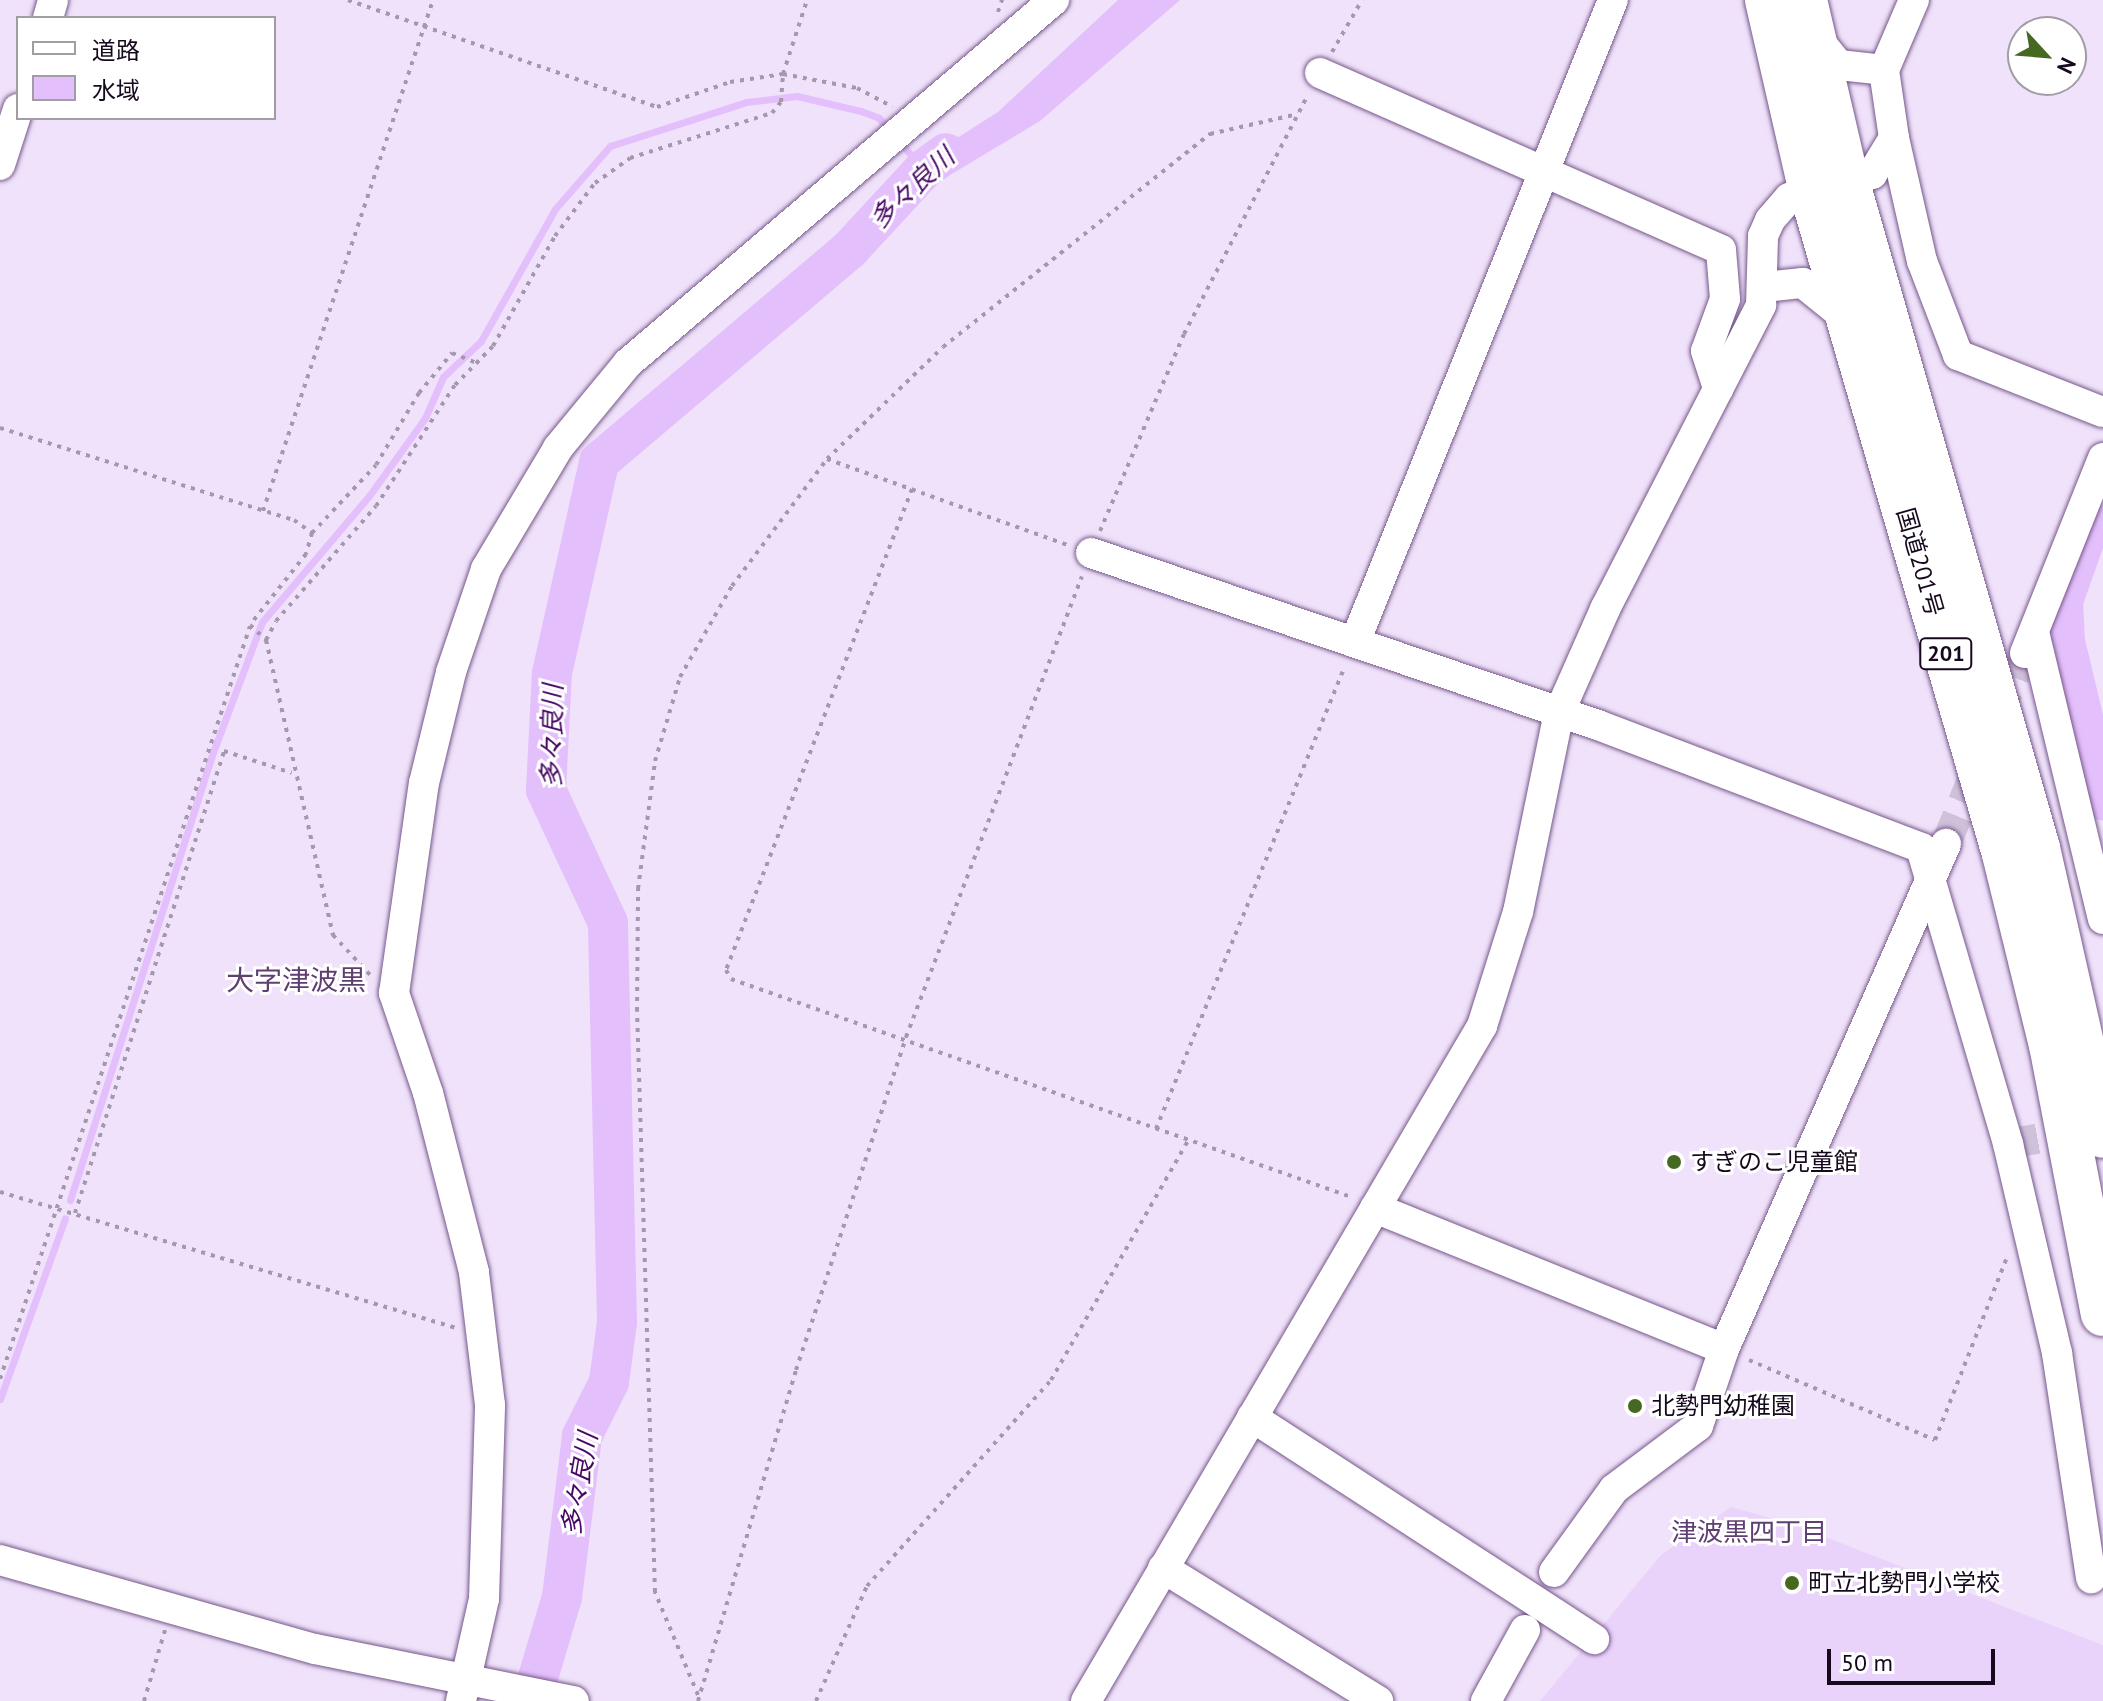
<!DOCTYPE html>
<meta charset="utf-8">
<style>
body{margin:0}
#map{position:relative;width:2103px;height:1701px;overflow:hidden;background:#f0e2fa;font-family:"PT Sans","Noto Sans JP",sans-serif}
div>[style]{position:absolute}
.built>*{inset:0;background:#ead3fa}
.water>*{inset:0;background:#e3bffb}
.stream>*{height:7px;margin:-3.5px;padding:0 3.5px;transform-origin:3.5px;border-radius:3.5px;background:#e3bffb}
.river>*{height:40px;margin:-20px;padding:0 20px;transform-origin:20px;border-radius:20px;background:#e3bffb}
.minor-tunnel>*{height:30px;margin-top:-15px;transform-origin:0;background:repeating-linear-gradient(90deg,#cfc1d9 0 30px,transparent 0 45px)}
.path>*{height:4px;margin-top:-2px;transform-origin:0;background:repeating-linear-gradient(90deg,#a598ae 0 4px,transparent 0 10px)}
.roads{filter:drop-shadow(0 0 2px #76578b) drop-shadow(0 0 2px #76578b)}
.minor>*{height:30px;margin:-15px;padding:0 15px;transform-origin:15px;border-radius:15px;background:#fff}
.highway>*{height:44px;margin:-22px;padding:0 22px;transform-origin:22px;border-radius:22px;background:#fff}
.dots>*{width:22px;height:22px;translate:-50% -50%;box-sizing:border-box;border:4px solid #fff;border-radius:50%}
span{translate:-50% -50%;white-space:nowrap;text-align:center;line-height:1.15;-webkit-text-stroke:6px #fff;paint-order:stroke}
.shield-label span{padding:2px 6px;background:#fff;border:2px solid;border-radius:6px;-webkit-text-stroke-width:0}
.shield-label{font-size:22px;color:#16091d;font-weight:700}
.street-label{font-size:24px;color:#16091d}
.poi-label{font-size:24px;color:#16091d}
.left{translate:0 -50%;text-align:left}
.water-label{font-size:26px;color:#480965;font-style:italic}
.neighbourhood-label{font-size:26px;color:#5e3f71}
.quarter-label{font-size:28px;color:#5e3f71}
.legend{position:absolute;left:16px;top:16px;width:260px;height:104px;box-sizing:border-box;background:#fff;border:2px solid #a29da5;margin:0;padding:10px 14px;list-style:none;font-size:24px;color:#16091d}
.legend li{display:flex;align-items:center;gap:16px;height:40px}
.legend b{width:40px;border:2px solid #a29da5}
.north{position:absolute;left:2007px;top:16px;width:80px;height:80px;box-sizing:border-box;background:#fff;border:2px solid #a29da5;border-radius:50%;rotate:116deg;font-size:22px;font-weight:700;line-height:32px;text-align:center;color:#16091d}
.north::after{content:'';display:block;margin:auto;width:28px;height:36px;background:#466921;clip-path:polygon(50% 0,100% 100%,50% 72%,0 100%)}
.scale{position:absolute;left:1827px;top:1649px;width:168px;height:36px;box-sizing:border-box;border:4px solid #16091d;border-top:0;padding-left:10px;font-size:24px;line-height:28px;white-space:nowrap;color:#16091d;-webkit-text-stroke:6px #fff;paint-order:stroke}
</style>
<div id="map">
<div class="built">
<div style="clip-path:polygon(1731px 1507px,1792px 1524px,2103px 1645px,2103px 1701px,1540px 1701px,1661px 1555px)"></div>
</div>
<div class="water">
<div style="clip-path:polygon(1118px 0,1180px 0,1040px 121px,915px 196px,896px 177px,998px 112px)"></div>
</div>
<div class="stream">
<div style="left:900px;top:142px;width:35px;rotate:50deg"></div>
<div style="left:70px;top:1200px;width:467px;rotate:-72.3deg"></div>
<div style="left:212px;top:755px;width:142px;rotate:-69.4deg"></div>
<div style="left:262px;top:622px;width:165px;rotate:-49.7deg"></div>
<div style="left:369px;top:496px;width:96px;rotate:-54.3deg"></div>
<div style="left:425px;top:418px;width:45px;rotate:-66.3deg"></div>
<div style="left:443px;top:377px;width:52px;rotate:-43.5deg"></div>
<div style="left:481px;top:341px;width:151px;rotate:-60.7deg"></div>
<div style="left:555px;top:209px;width:84px;rotate:-48.9deg"></div>
<div style="left:610px;top:146px;width:143px;rotate:-17.9deg"></div>
<div style="left:746px;top:102px;width:51px;rotate:-6.7deg"></div>
<div style="left:797px;top:96px;width:66px;rotate:13.2deg"></div>
<div style="left:861px;top:111px;width:19px;rotate:21deg"></div>
<div style="left:879px;top:118px;width:16px;rotate:50deg"></div>
<div style="left:0;top:1399px;width:192px;rotate:-70.2deg"></div>
</div>
<div class="river">
<div style="left:2091px;top:522px;width:84px;rotate:109.5deg"></div>
<div style="left:2063px;top:601px;width:41px;rotate:87.2deg"></div>
<div style="left:2065px;top:642px;width:163px;rotate:76.5deg"></div>
<div style="left:531px;top:1701px;width:109px;rotate:-73.4deg"></div>
<div style="left:562px;top:1597px;width:162px;rotate:-82.9deg"></div>
<div style="left:582px;top:1436px;width:60px;rotate:-63.4deg"></div>
<div style="left:609px;top:1382px;width:61px;rotate:-82.4deg"></div>
<div style="left:617px;top:1322px;width:399px;rotate:-91.3deg"></div>
<div style="left:608px;top:923px;width:147px;rotate:-115deg"></div>
<div style="left:546px;top:790px;width:117px;rotate:-87.1deg"></div>
<div style="left:552px;top:673px;width:216px;rotate:-77.4deg"></div>
<div style="left:599px;top:462px;width:329px;rotate:-40.3deg"></div>
<div style="left:850px;top:249px;width:109px;rotate:-47.2deg"></div>
<div style="left:924px;top:169px;width:27px;rotate:-36deg"></div>
</div>
<div class="minor-tunnel">
<div style="left:1997px;top:719px;width:61px;rotate:-68deg"></div>
<div style="left:1946px;top:844px;width:91px;rotate:-68deg"></div>
<div style="left:2008px;top:1144px;width:78px;rotate:-10.3deg"></div>
</div>
<div class="path">
<div style="left:348px;top:0;width:327px;rotate:19.1deg"></div>
<div style="left:657px;top:107px;width:77px;rotate:-18.9deg"></div>
<div style="left:730px;top:82px;width:54px;rotate:-8.6deg"></div>
<div style="left:783px;top:74px;width:75px;rotate:10.7deg"></div>
<div style="left:857px;top:88px;width:40px;rotate:28deg"></div>
<div style="left:998px;top:12px;width:13px;rotate:-72deg"></div>
<div style="left:1332px;top:52px;width:60px;rotate:-60deg"></div>
<div style="left:0;top:428px;width:308px;rotate:17.4deg"></div>
<div style="left:294px;top:520px;width:22px;rotate:36deg"></div>
<div style="left:312px;top:533px;width:22px;rotate:106deg"></div>
<div style="left:306px;top:554px;width:90px;rotate:128.3deg"></div>
<div style="left:250px;top:625px;width:22px;rotate:43deg"></div>
<div style="left:266px;top:640px;width:303px;rotate:77.2deg"></div>
<div style="left:333px;top:935px;width:57px;rotate:47.1deg"></div>
<div style="left:827px;top:459px;width:258px;rotate:19.7deg"></div>
<div style="left:912px;top:489px;width:516px;rotate:111.14deg"></div>
<div style="left:726px;top:970px;width:10px;rotate:61deg"></div>
<div style="left:731px;top:979px;width:657px;rotate:19.37deg"></div>
<div style="left:263px;top:511px;width:539px;rotate:-71.6deg"></div>
<div style="left:1100px;top:531px;width:214px;rotate:-66.9deg"></div>
<div style="left:1184px;top:334px;width:269px;rotate:-62.6deg"></div>
<div style="left:312px;top:533px;width:93px;rotate:-46.7deg"></div>
<div style="left:376px;top:465px;width:84px;rotate:-59.2deg"></div>
<div style="left:419px;top:393px;width:52px;rotate:-50.5deg"></div>
<div style="left:452px;top:353px;width:27px;rotate:22deg"></div>
<div style="left:266px;top:640px;width:21px;rotate:-62deg"></div>
<div style="left:276px;top:621px;width:152px;rotate:-49deg"></div>
<div style="left:376px;top:506px;width:145px;rotate:-56.9deg"></div>
<div style="left:455px;top:385px;width:54px;rotate:-45.7deg"></div>
<div style="left:493px;top:346px;width:126px;rotate:-60.6deg"></div>
<div style="left:555px;top:236px;width:66px;rotate:-53deg"></div>
<div style="left:595px;top:183px;width:43px;rotate:-35.5deg"></div>
<div style="left:630px;top:158px;width:149px;rotate:-17.6deg"></div>
<div style="left:772px;top:113px;width:14px;rotate:-51deg"></div>
<div style="left:781px;top:102px;width:28px;rotate:-86deg"></div>
<div style="left:783px;top:74px;width:78px;rotate:-72deg"></div>
<div style="left:1156px;top:1129px;width:499px;rotate:-67.8deg"></div>
<div style="left:0;top:1192px;width:476px;rotate:16.6deg"></div>
<div style="left:75px;top:1213px;width:485px;rotate:-72.1deg"></div>
<div style="left:224px;top:751px;width:71px;rotate:17.9deg"></div>
<div style="left:1749px;top:1360px;width:202px;rotate:23.3deg"></div>
<div style="left:1935px;top:1440px;width:197px;rotate:-68.5deg"></div>
<div style="left:0;top:1379px;width:793px;rotate:-71.63deg"></div>
<div style="left:698px;top:1695px;width:112px;rotate:-112.7deg"></div>
<div style="left:655px;top:1592px;width:581px;rotate:-91.77deg"></div>
<div style="left:637px;top:1011px;width:122px;rotate:-89.5deg"></div>
<div style="left:638px;top:889px;width:129px;rotate:-82.4deg"></div>
<div style="left:655px;top:761px;width:88px;rotate:-73.4deg"></div>
<div style="left:680px;top:677px;width:105px;rotate:-60.3deg"></div>
<div style="left:732px;top:586px;width:159px;rotate:-53.2deg"></div>
<div style="left:827px;top:459px;width:161px;rotate:-44deg"></div>
<div style="left:943px;top:347px;width:342px;rotate:-38.6deg"></div>
<div style="left:1210px;top:134px;width:90px;rotate:-12.8deg"></div>
<div style="left:144px;top:1701px;width:74px;rotate:-73.5deg"></div>
<div style="left:698px;top:1701px;width:345px;rotate:-73.5deg"></div>
<div style="left:796px;top:1370px;width:351px;rotate:-71.7deg"></div>
<div style="left:906px;top:1037px;width:493px;rotate:-69.1deg"></div>
<div style="left:816px;top:1701px;width:126px;rotate:-66.1deg"></div>
<div style="left:867px;top:1586px;width:276px;rotate:-48.2deg"></div>
<div style="left:1051px;top:1380px;width:275px;rotate:-60.2deg"></div>
</div>
<div class="roads">
<div class="minor">
<div style="left:48px;top:18px;width:19px;rotate:-74deg"></div>
<div style="left:1816px;top:37px;width:36px;rotate:51deg"></div>
<div style="left:1839px;top:65px;width:45px;rotate:6.3deg"></div>
<div style="left:1320px;top:73px;width:438px;rotate:23.8deg"></div>
<div style="left:1721px;top:250px;width:49px;rotate:85.3deg"></div>
<div style="left:1725px;top:299px;width:55px;rotate:110.1deg"></div>
<div style="left:1706px;top:351px;width:40px;rotate:72deg"></div>
<div style="left:1894px;top:138px;width:126px;rotate:77.2deg"></div>
<div style="left:1922px;top:261px;width:101px;rotate:69deg"></div>
<div style="left:1958px;top:355px;width:156px;rotate:21.5deg"></div>
<div style="left:0;top:165px;width:59px;rotate:-72.2deg"></div>
<div style="left:1764px;top:287px;width:39px;rotate:-6deg"></div>
<div style="left:1803px;top:283px;width:55px;rotate:39.1deg"></div>
<div style="left:1091px;top:553px;width:535px;rotate:18.74deg"></div>
<div style="left:1598px;top:725px;width:346px;rotate:20.8deg"></div>
<div style="left:1921px;top:848px;width:309px;rotate:73.6deg"></div>
<div style="left:2008px;top:1144px;width:215px;rotate:76.8deg"></div>
<div style="left:2057px;top:1353px;width:228px;rotate:81.4deg"></div>
<div style="left:2035px;top:636px;width:291px;rotate:76.5deg"></div>
<div style="left:1355px;top:642px;width:692px;rotate:-68.11deg"></div>
<div style="left:2025px;top:653px;width:210px;rotate:-68.2deg"></div>
<div style="left:1375px;top:1208px;width:376px;rotate:22deg"></div>
<div style="left:1724px;top:1349px;width:552px;rotate:-66.27deg"></div>
<div style="left:1252px;top:1417px;width:408px;rotate:33deg"></div>
<div style="left:0;top:1560px;width:327px;rotate:15.8deg"></div>
<div style="left:315px;top:1649px;width:264px;rotate:11.4deg"></div>
<div style="left:1163px;top:1568px;width:253px;rotate:31.7deg"></div>
<div style="left:1554px;top:1572px;width:102px;rotate:-54.1deg"></div>
<div style="left:1614px;top:1489px;width:105px;rotate:-36.9deg"></div>
<div style="left:1698px;top:1426px;width:81px;rotate:-71.3deg"></div>
<div style="left:461px;top:1701px;width:105px;rotate:-77.3deg"></div>
<div style="left:484px;top:1599px;width:194px;rotate:-88.2deg"></div>
<div style="left:490px;top:1405px;width:134px;rotate:-96.9deg"></div>
<div style="left:474px;top:1272px;width:185px;rotate:-104.4deg"></div>
<div style="left:428px;top:1093px;width:106px;rotate:-108.8deg"></div>
<div style="left:394px;top:993px;width:212px;rotate:-81.9deg"></div>
<div style="left:424px;top:783px;width:114px;rotate:-76.3deg"></div>
<div style="left:451px;top:672px;width:109px;rotate:-71.2deg"></div>
<div style="left:486px;top:569px;width:141px;rotate:-59.2deg"></div>
<div style="left:558px;top:448px;width:110px;rotate:-50.5deg"></div>
<div style="left:628px;top:363px;width:560px;rotate:-40.43deg"></div>
<div style="left:1086px;top:1701px;width:783px;rotate:-59.6deg"></div>
<div style="left:1482px;top:1026px;width:120px;rotate:-72.5deg"></div>
<div style="left:1518px;top:912px;width:203px;rotate:-78.4deg"></div>
<div style="left:1559px;top:713px;width:114px;rotate:-66.1deg"></div>
<div style="left:1605px;top:609px;width:342px;rotate:-62.8deg"></div>
<div style="left:1761px;top:305px;width:69px;rotate:-88.3deg"></div>
<div style="left:1763px;top:236px;width:17px;rotate:-66deg"></div>
<div style="left:1770px;top:220px;width:29px;rotate:-49deg"></div>
<div style="left:1789px;top:198px;width:23px;rotate:-25deg"></div>
<div style="left:1810px;top:188px;width:64px;rotate:-12.7deg"></div>
<div style="left:1872px;top:174px;width:42px;rotate:-58.6deg"></div>
<div style="left:1894px;top:138px;width:69px;rotate:-98.4deg"></div>
<div style="left:1884px;top:70px;width:76px;rotate:-66.8deg"></div>
<div style="left:1486px;top:1701px;width:81px;rotate:-61.2deg"></div>
</div>
<div class="highway">
<div style="left:1767px;top:0;width:193px;rotate:77.1deg"></div>
<div style="left:1810px;top:188px;width:694px;rotate:73.76deg"></div>
<div style="left:2004px;top:854px;width:197px;rotate:76.2deg"></div>
<div style="left:2051px;top:1045px;width:274px;rotate:79.1deg"></div>
<div style="left:1805px;top:0;width:185px;rotate:76.9deg"></div>
<div style="left:1847px;top:180px;width:695px;rotate:74.04deg"></div>
<div style="left:2038px;top:848px;width:295px;rotate:77.3deg"></div>
</div>
</div>
<div class="dots">
<div style="left:1674px;top:1162px;background:#466921"></div>
<div style="left:1635px;top:1406px;background:#466921"></div>
<div style="left:1792px;top:1583px;background:#466921"></div>
</div>
<div class="shield-label">
<span style="left:1946px;top:654px">201</span>
</div>
<div class="street-label">
<span style="left:1920px;top:562px;rotate:74deg">国道201号</span>
</div>
<div class="poi-label">
<span class="left" style="left:1690px;top:1162px">すぎのこ児童館</span>
<span class="left" style="left:1651px;top:1406px">北勢門幼稚園</span>
<span class="left" style="left:1808px;top:1583px">町立北勢門小学校</span>
</div>
<div class="water-label">
<span style="left:912px;top:188px;rotate:-43deg">多々良川</span>
<span style="left:552px;top:736px;rotate:-89deg">多々良川</span>
<span style="left:579px;top:1484px;rotate:-80deg">多々良川</span>
</div>
<div class="neighbourhood-label">
<span style="left:1749px;top:1532px">津波黒四丁目</span>
</div>
<div class="quarter-label">
<span style="left:296px;top:980px">大字津波黒</span>
</div>
<ul class="legend">
<li><b style="height:10px;background:#fff"></b>道路</li>
<li><b style="height:22px;background:#e3bffb"></b>水域</li>
</ul>
<div class="north">N</div>
<div class="scale">50 m</div>
</div>
